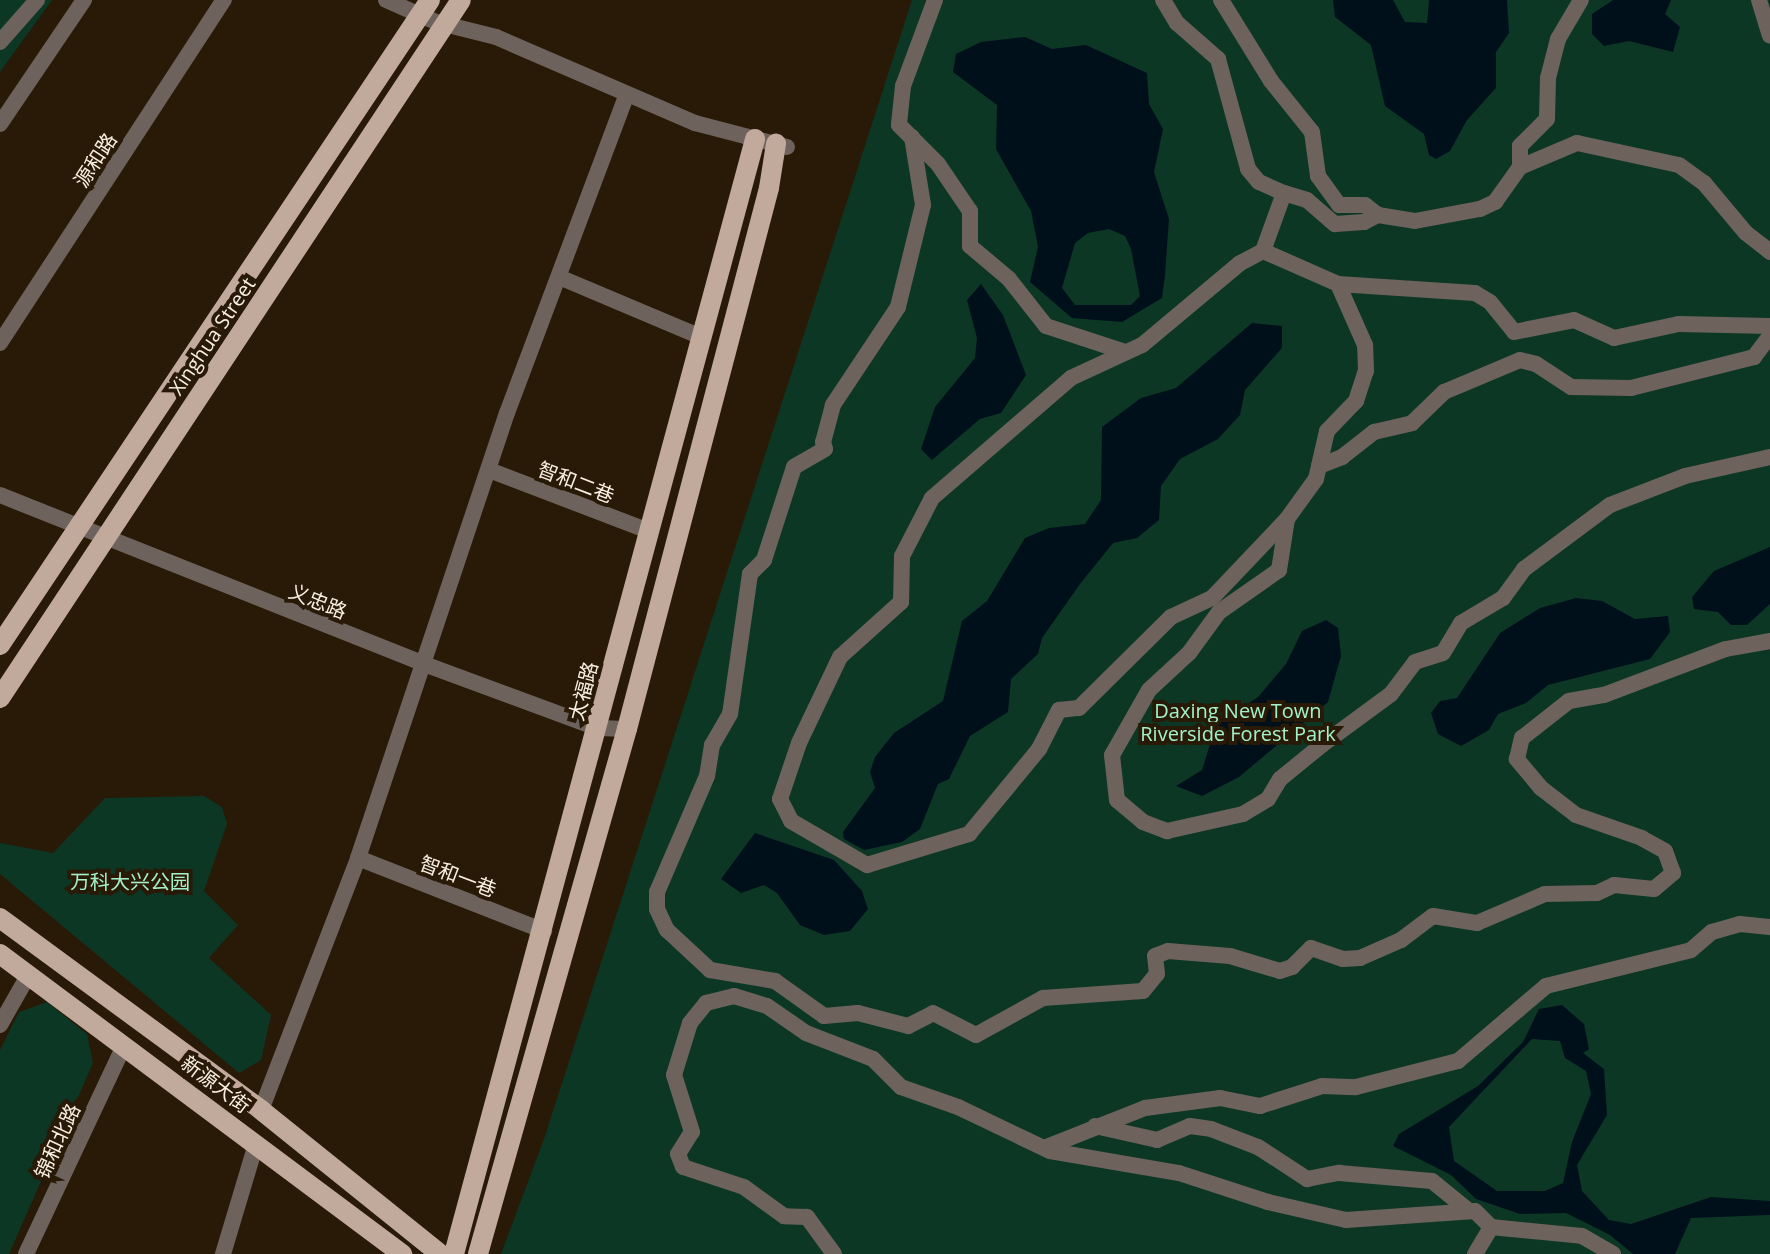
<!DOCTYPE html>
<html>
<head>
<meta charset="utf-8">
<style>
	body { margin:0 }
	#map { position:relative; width:1770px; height:1254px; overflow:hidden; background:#281a06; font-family:"Open Sans","Noto Sans SC",sans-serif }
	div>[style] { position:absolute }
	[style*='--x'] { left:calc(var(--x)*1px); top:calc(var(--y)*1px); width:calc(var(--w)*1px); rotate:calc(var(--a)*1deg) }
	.green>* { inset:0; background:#0c3725 }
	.water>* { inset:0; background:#00101b }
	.minor>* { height:16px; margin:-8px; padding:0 8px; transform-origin:8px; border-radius:8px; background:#6e625c }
	.major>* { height:20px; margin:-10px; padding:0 10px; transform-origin:10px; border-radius:10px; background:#c1a99c }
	span { translate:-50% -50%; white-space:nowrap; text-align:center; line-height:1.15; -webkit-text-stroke:8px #281a06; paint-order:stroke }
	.street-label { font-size:20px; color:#f9efe3 }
	.park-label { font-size:20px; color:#a4f1c9 }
</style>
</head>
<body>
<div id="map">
	<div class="green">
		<i style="clip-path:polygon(0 0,52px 0,0 72px)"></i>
		<i style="clip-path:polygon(912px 0,1770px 0,1770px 1254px,501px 1254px,544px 1139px)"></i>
		<i style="clip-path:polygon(204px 796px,222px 807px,227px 824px,204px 891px,238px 925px,209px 958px,271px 1015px,261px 1060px,239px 1073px,0 874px,0 843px,53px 853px,105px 798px)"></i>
		<i style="clip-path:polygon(47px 1002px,87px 1034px,93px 1063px,9px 1254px,0 1254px,0 1050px,19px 1012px)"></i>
	</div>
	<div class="water">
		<i style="clip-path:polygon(1333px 0,1393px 0,1405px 22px,1427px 23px,1429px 0,1507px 0,1509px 33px,1496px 52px,1496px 88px,1467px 120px,1450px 151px,1436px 159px,1429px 155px,1424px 134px,1385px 106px,1371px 45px,1335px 17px)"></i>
		<i style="clip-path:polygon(1613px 0,1671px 0,1665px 14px,1680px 27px,1673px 52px,1629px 41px,1604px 46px,1592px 34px,1592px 14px)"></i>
		<i style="clip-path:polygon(evenodd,1025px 37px,1052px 49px,1086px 45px,1147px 73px,1149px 104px,1163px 129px,1154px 172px,1169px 219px,1165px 275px,1162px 298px,1122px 322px,1072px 318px,1030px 282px,1038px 247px,1031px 211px,996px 149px,997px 105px,953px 72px,956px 54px,981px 42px,1025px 37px,1109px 229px,1125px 236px,1131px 249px,1140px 296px,1131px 305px,1075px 305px,1062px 288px,1075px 243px,1088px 233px,1109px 229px)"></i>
		<i style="clip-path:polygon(981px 284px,1003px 315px,1026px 375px,1001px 413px,980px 419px,932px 460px,921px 449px,935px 407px,975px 358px,977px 338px,967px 300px)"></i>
		<i style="clip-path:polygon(1252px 323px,1282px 326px,1282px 348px,1245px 390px,1240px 415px,1218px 439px,1180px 459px,1161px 486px,1159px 520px,1137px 538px,1113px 543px,1080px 584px,1042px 638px,1038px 654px,1011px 679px,1008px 712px,970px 736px,949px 779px,938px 784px,920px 829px,902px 842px,864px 850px,844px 839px,843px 832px,875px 788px,870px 772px,875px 757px,894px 733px,943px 701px,962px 621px,987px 601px,1025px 538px,1049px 528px,1085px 524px,1101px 500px,1102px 427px,1141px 398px,1176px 388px)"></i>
		<i style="clip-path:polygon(1770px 547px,1770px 604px,1747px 625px,1731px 625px,1718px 612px,1694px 609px,1692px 597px,1714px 571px)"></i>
		<i style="clip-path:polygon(1576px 598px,1602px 601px,1635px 619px,1668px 616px,1670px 632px,1650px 659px,1548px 685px,1526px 703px,1498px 714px,1489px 730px,1461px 746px,1438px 734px,1431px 713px,1440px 701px,1457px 698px,1500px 633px,1540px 608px)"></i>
		<i style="clip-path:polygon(1326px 620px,1338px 628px,1341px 656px,1328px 702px,1239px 777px,1202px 796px,1176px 786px,1202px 770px,1216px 725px,1258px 697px,1286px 664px,1302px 631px)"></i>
		<i style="clip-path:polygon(755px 833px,834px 860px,862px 891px,868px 909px,850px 931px,824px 935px,800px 925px,777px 893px,764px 885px,741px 893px,721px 879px)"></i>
		<i style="clip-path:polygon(evenodd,1562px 1005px,1584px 1024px,1589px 1049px,1583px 1053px,1604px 1069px,1607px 1115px,1577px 1165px,1582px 1191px,1609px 1220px,1631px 1224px,1711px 1197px,1770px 1201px,1770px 1215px,1691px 1218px,1675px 1254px,1633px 1254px,1610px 1235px,1566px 1213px,1520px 1214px,1476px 1199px,1451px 1175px,1393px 1146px,1399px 1134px,1478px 1086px,1523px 1042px,1539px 1009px,1562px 1005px,1532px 1039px,1560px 1041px,1565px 1058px,1586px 1071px,1591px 1094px,1572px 1142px,1563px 1183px,1545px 1191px,1497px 1191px,1454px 1161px,1449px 1127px,1532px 1039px)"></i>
	</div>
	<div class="minor">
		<i style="--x:386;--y:0;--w:55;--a:23.7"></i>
		<i style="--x:436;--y:22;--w:62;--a:14"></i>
		<i style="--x:496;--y:37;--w:217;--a:23.4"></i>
		<i style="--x:695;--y:123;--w:95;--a:14.6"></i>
		<i style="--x:935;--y:0;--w:92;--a:110.4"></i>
		<i style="--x:903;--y:86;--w:39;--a:96"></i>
		<i style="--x:899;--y:125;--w:55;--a:45"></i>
		<i style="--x:938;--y:164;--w:57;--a:55.8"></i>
		<i style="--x:970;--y:211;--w:35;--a:90"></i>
		<i style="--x:970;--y:246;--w:51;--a:40.2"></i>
		<i style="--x:1009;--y:279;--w:60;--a:51.8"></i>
		<i style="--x:1046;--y:326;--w:83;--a:18.2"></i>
		<i style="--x:1163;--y:0;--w:27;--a:59"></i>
		<i style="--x:1177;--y:23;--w:55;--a:41.3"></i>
		<i style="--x:1218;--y:59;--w:114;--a:74.7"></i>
		<i style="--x:1248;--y:169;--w:17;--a:50"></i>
		<i style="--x:1259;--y:182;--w:27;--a:24"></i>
		<i style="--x:1284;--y:193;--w:62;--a:109.9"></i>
		<i style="--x:1263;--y:251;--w:27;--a:152"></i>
		<i style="--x:1239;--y:264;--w:126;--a:140.1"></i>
		<i style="--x:1142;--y:345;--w:78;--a:155.1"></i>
		<i style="--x:1071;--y:378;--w:184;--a:139.2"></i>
		<i style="--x:932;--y:498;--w:65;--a:117.3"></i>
		<i style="--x:902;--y:556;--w:46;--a:91.2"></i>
		<i style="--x:901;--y:602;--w:82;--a:138"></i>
		<i style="--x:840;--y:657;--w:95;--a:115.5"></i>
		<i style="--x:799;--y:743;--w:59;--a:108.7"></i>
		<i style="--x:780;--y:799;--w:25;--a:63"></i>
		<i style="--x:791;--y:821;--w:88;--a:30.1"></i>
		<i style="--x:867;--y:865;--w:107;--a:-16.9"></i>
		<i style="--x:969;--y:834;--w:110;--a:-50.5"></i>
		<i style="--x:1039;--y:749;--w:44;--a:-62.9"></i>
		<i style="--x:1059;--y:710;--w:20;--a:-6"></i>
		<i style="--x:1079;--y:708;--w:129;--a:-44.7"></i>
		<i style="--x:1171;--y:617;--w:45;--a:-24.9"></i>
		<i style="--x:1212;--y:598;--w:109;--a:-46.5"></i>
		<i style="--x:1287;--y:519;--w:49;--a:-54.1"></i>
		<i style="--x:1316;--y:479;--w:49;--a:-77.1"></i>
		<i style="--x:1327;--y:431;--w:42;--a:-46"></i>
		<i style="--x:1356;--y:401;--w:32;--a:-72"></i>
		<i style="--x:1366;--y:371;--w:26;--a:-92"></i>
		<i style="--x:1365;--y:345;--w:67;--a:-113.9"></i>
		<i style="--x:1221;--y:0;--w:95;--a:58.3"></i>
		<i style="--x:1271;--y:81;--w:65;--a:51.2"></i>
		<i style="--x:1312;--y:132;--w:44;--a:82.2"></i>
		<i style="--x:1318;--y:176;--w:36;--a:54"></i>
		<i style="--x:1339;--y:205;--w:26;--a:0"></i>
		<i style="--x:1365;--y:205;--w:16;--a:38"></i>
		<i style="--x:1378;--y:215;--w:37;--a:9"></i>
		<i style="--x:1415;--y:221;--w:66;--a:-10.5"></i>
		<i style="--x:1480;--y:209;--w:17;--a:-25"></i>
		<i style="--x:1495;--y:202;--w:43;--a:-54.5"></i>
		<i style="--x:1520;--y:167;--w:62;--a:-22.8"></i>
		<i style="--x:1577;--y:143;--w:104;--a:12.2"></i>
		<i style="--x:1679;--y:165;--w:31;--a:36"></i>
		<i style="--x:1704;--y:183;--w:65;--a:50"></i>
		<i style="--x:1746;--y:233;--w:31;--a:38"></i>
		<i style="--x:1759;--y:0;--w:37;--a:73"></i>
		<i style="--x:0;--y:42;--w:56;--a:-48.6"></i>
		<i style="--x:0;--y:124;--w:150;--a:-55.9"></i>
		<i style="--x:912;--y:137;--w:69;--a:80.8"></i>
		<i style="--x:923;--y:205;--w:105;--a:103.8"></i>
		<i style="--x:898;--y:307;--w:118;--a:123.6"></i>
		<i style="--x:833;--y:405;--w:38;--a:105"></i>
		<i style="--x:823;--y:442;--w:7;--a:74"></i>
		<i style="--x:825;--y:449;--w:36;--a:150"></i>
		<i style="--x:794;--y:467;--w:98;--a:107.9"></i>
		<i style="--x:764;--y:560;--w:20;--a:135"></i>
		<i style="--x:750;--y:574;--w:141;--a:98.1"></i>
		<i style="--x:730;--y:714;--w:36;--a:120"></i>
		<i style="--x:712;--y:745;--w:31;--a:99"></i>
		<i style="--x:707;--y:776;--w:126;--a:113.3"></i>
		<i style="--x:657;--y:892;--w:17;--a:90"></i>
		<i style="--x:657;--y:909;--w:23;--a:65"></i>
		<i style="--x:667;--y:930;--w:59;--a:42.9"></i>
		<i style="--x:710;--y:970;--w:66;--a:9.6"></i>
		<i style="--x:775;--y:981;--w:60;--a:35.5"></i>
		<i style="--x:824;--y:1016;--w:34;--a:-5"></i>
		<i style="--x:858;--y:1013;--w:52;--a:14.6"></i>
		<i style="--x:908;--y:1026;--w:28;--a:-27"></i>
		<i style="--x:933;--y:1013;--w:48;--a:27.1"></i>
		<i style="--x:976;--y:1035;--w:77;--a:-28.9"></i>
		<i style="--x:1043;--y:998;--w:100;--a:-4"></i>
		<i style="--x:1143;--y:991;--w:22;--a:-51"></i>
		<i style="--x:1157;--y:974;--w:18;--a:-96"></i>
		<i style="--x:1155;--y:956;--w:14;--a:-21"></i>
		<i style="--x:1168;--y:951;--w:62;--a:4.6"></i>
		<i style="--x:1230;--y:956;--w:52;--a:16.7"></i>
		<i style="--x:1280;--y:971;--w:13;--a:-18"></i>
		<i style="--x:1292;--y:967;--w:27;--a:-45"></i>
		<i style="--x:1311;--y:948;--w:34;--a:19"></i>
		<i style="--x:1343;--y:959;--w:17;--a:-3"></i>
		<i style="--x:1360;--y:958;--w:45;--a:-23.7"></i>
		<i style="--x:1401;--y:940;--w:40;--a:-37"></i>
		<i style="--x:1433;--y:916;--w:45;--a:9"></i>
		<i style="--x:1477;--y:923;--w:74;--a:-23.1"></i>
		<i style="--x:1545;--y:894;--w:52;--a:-1.1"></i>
		<i style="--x:1597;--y:893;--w:19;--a:-25"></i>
		<i style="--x:1614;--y:885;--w:40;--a:5.7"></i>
		<i style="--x:1654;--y:889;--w:25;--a:-40"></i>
		<i style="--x:1673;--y:873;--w:23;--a:-110"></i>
		<i style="--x:1665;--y:851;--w:26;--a:-151"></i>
		<i style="--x:1642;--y:838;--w:70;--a:-160.8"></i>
		<i style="--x:1576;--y:815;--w:44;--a:-142.4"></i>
		<i style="--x:1541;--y:788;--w:38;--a:-130"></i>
		<i style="--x:1517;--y:759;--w:22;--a:-77"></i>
		<i style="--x:1522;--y:738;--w:60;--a:-38.2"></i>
		<i style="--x:1569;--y:701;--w:36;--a:-10"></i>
		<i style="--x:1604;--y:695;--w:130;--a:-20.7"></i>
		<i style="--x:1726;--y:649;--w:45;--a:-10.3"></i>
		<i style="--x:1520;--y:167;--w:21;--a:-90"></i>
		<i style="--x:1520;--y:146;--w:38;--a:-45"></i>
		<i style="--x:1547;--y:119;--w:41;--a:-88.6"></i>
		<i style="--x:1548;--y:78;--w:40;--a:-75.6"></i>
		<i style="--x:1558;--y:39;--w:45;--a:-59.5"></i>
		<i style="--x:1284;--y:193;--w:24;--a:17"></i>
		<i style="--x:1307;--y:200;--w:37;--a:41"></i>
		<i style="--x:1335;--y:224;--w:29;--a:-4"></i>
		<i style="--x:1364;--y:222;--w:16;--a:-27"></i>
		<i style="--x:1263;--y:251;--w:82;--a:23.7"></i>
		<i style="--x:1338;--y:284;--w:137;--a:3.8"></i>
		<i style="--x:1475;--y:293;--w:17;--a:31"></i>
		<i style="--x:1490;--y:302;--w:38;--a:51"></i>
		<i style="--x:1514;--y:332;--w:61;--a:-11.3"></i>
		<i style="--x:1574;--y:320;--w:44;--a:24.2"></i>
		<i style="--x:1614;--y:338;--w:66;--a:-12.2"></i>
		<i style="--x:1679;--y:324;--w:91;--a:1.3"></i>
		<i style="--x:559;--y:277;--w:154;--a:22.9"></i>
		<i style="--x:0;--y:343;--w:410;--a:-56.9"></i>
		<i style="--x:1319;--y:466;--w:25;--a:-21"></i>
		<i style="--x:1342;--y:457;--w:41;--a:-38"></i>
		<i style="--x:1374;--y:432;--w:39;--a:-13"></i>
		<i style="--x:1412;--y:423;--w:45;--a:-44.1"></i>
		<i style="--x:1444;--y:392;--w:82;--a:-22.8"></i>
		<i style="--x:1520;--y:360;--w:16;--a:14"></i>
		<i style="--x:1536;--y:364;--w:42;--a:33.3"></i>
		<i style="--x:1571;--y:387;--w:60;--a:1"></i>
		<i style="--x:1631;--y:388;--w:127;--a:-14.1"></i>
		<i style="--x:1754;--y:357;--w:26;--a:-53"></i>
		<i style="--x:489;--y:470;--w:171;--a:20.9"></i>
		<i style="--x:0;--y:495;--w:456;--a:21.7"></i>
		<i style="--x:424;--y:664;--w:184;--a:20.3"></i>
		<i style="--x:597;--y:728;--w:30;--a:2"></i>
		<i style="--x:1287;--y:519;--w:52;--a:98.9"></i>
		<i style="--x:1279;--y:570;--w:73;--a:145"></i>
		<i style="--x:1219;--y:612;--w:51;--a:126.2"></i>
		<i style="--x:1189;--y:653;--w:54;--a:137.2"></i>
		<i style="--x:1149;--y:690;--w:75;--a:119.6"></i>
		<i style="--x:1112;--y:755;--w:45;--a:83.7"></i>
		<i style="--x:1117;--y:800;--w:34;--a:40"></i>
		<i style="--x:1143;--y:822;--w:26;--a:21"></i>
		<i style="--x:1167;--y:831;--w:78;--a:-12.6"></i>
		<i style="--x:1243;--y:814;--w:29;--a:-31"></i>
		<i style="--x:1268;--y:799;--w:23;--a:-59"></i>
		<i style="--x:1280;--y:779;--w:55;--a:-39.1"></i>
		<i style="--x:1323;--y:744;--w:84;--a:-36.3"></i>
		<i style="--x:1391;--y:694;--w:40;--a:-53"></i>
		<i style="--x:1415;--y:662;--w:29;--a:-18"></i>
		<i style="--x:1443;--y:653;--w:35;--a:-59"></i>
		<i style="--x:1461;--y:623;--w:49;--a:-30.8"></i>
		<i style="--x:1503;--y:598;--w:36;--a:-54"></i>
		<i style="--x:1524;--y:569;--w:107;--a:-36.7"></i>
		<i style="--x:1610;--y:505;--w:80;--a:-21.1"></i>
		<i style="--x:1685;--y:476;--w:87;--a:-12.6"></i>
		<i style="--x:358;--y:858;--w:200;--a:21.4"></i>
		<i style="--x:0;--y:1025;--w:59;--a:-60.4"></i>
		<i style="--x:261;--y:1110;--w:270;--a:-68.9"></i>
		<i style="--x:358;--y:858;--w:469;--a:-71.5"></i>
		<i style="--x:507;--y:413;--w:338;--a:-69.4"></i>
		<i style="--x:1095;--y:1126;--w:64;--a:12.7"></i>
		<i style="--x:1157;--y:1140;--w:36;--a:-23"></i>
		<i style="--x:1190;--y:1126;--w:21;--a:8"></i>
		<i style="--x:1211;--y:1129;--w:50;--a:21"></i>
		<i style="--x:1258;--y:1147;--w:59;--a:33.1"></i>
		<i style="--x:1307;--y:1179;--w:33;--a:-11"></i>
		<i style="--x:1339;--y:1173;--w:93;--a:4.9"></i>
		<i style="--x:1432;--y:1181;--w:48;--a:39"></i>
		<i style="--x:1044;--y:1148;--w:109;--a:-21.6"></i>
		<i style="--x:1145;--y:1108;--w:76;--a:-7.6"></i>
		<i style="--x:1220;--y:1098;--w:41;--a:11.3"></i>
		<i style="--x:1260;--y:1106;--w:65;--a:-17.9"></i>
		<i style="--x:1322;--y:1086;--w:34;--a:2"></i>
		<i style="--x:1356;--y:1087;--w:105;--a:-14.3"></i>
		<i style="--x:1458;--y:1061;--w:116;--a:-40.4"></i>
		<i style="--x:1546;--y:986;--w:149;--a:-13.9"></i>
		<i style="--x:1691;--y:950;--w:28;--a:-41"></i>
		<i style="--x:1712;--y:932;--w:29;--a:-16"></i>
		<i style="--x:1740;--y:924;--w:30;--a:6"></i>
		<i style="--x:26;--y:1254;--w:230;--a:-64.8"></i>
		<i style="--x:223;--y:1254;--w:115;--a:-73.3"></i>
		<i style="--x:834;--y:1254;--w:46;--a:-126.1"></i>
		<i style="--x:807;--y:1217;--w:23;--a:-178"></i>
		<i style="--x:784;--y:1216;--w:49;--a:-144.1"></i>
		<i style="--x:744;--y:1187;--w:64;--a:-161.8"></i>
		<i style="--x:683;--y:1167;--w:14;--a:-111"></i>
		<i style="--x:678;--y:1154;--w:26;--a:-58"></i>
		<i style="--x:692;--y:1132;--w:60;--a:-107.5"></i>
		<i style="--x:674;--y:1075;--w:54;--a:-72.9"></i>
		<i style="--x:690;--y:1023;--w:26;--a:-51"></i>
		<i style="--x:706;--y:1003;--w:29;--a:-14"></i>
		<i style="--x:734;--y:996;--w:34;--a:17"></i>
		<i style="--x:767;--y:1006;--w:47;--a:34.7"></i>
		<i style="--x:806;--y:1033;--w:72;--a:21.2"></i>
		<i style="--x:873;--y:1059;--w:40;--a:45"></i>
		<i style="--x:901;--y:1087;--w:60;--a:19.3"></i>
		<i style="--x:958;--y:1107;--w:102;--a:25.6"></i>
		<i style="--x:1050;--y:1151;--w:131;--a:9.7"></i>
		<i style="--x:1179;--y:1173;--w:94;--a:18"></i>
		<i style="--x:1268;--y:1202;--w:80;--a:13"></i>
		<i style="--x:1346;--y:1220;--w:129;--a:-4"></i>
		<i style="--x:1475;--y:1211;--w:23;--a:45"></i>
		<i style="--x:1491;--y:1227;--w:91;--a:5.6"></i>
		<i style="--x:1582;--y:1236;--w:36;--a:30"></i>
		<i style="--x:1475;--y:1254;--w:31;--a:-59"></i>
	</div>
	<div class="major">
		<i style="--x:0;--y:645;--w:775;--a:-56.31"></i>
		<i style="--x:0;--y:698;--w:836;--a:-56.56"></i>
		<i style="--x:0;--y:918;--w:324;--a:36.3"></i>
		<i style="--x:261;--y:1110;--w:230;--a:38.8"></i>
		<i style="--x:0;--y:954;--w:502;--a:36.73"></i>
		<i style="--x:454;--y:1254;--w:1155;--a:-74.89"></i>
		<i style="--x:478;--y:1254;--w:546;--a:-74.16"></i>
		<i style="--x:627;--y:729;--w:559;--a:-75.29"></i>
		<i style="--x:769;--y:188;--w:45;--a:-81"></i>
	</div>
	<div class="street-label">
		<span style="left:95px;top:160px;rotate:-57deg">源和路</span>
		<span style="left:212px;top:336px;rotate:-56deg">Xinghua Street</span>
		<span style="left:576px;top:482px;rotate:21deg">智和二巷</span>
		<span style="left:318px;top:601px;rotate:22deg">义忠路</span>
		<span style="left:583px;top:691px;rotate:-75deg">太福路</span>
		<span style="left:458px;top:876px;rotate:21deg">智和一巷</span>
		<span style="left:216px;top:1084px;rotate:37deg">新源大街</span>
		<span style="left:57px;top:1141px;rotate:-65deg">锦和北路</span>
	</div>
	<div class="park-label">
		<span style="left:1238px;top:722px">Daxing New Town<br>Riverside Forest Park</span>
		<span style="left:130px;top:881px">万科大兴公园</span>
	</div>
</div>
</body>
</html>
